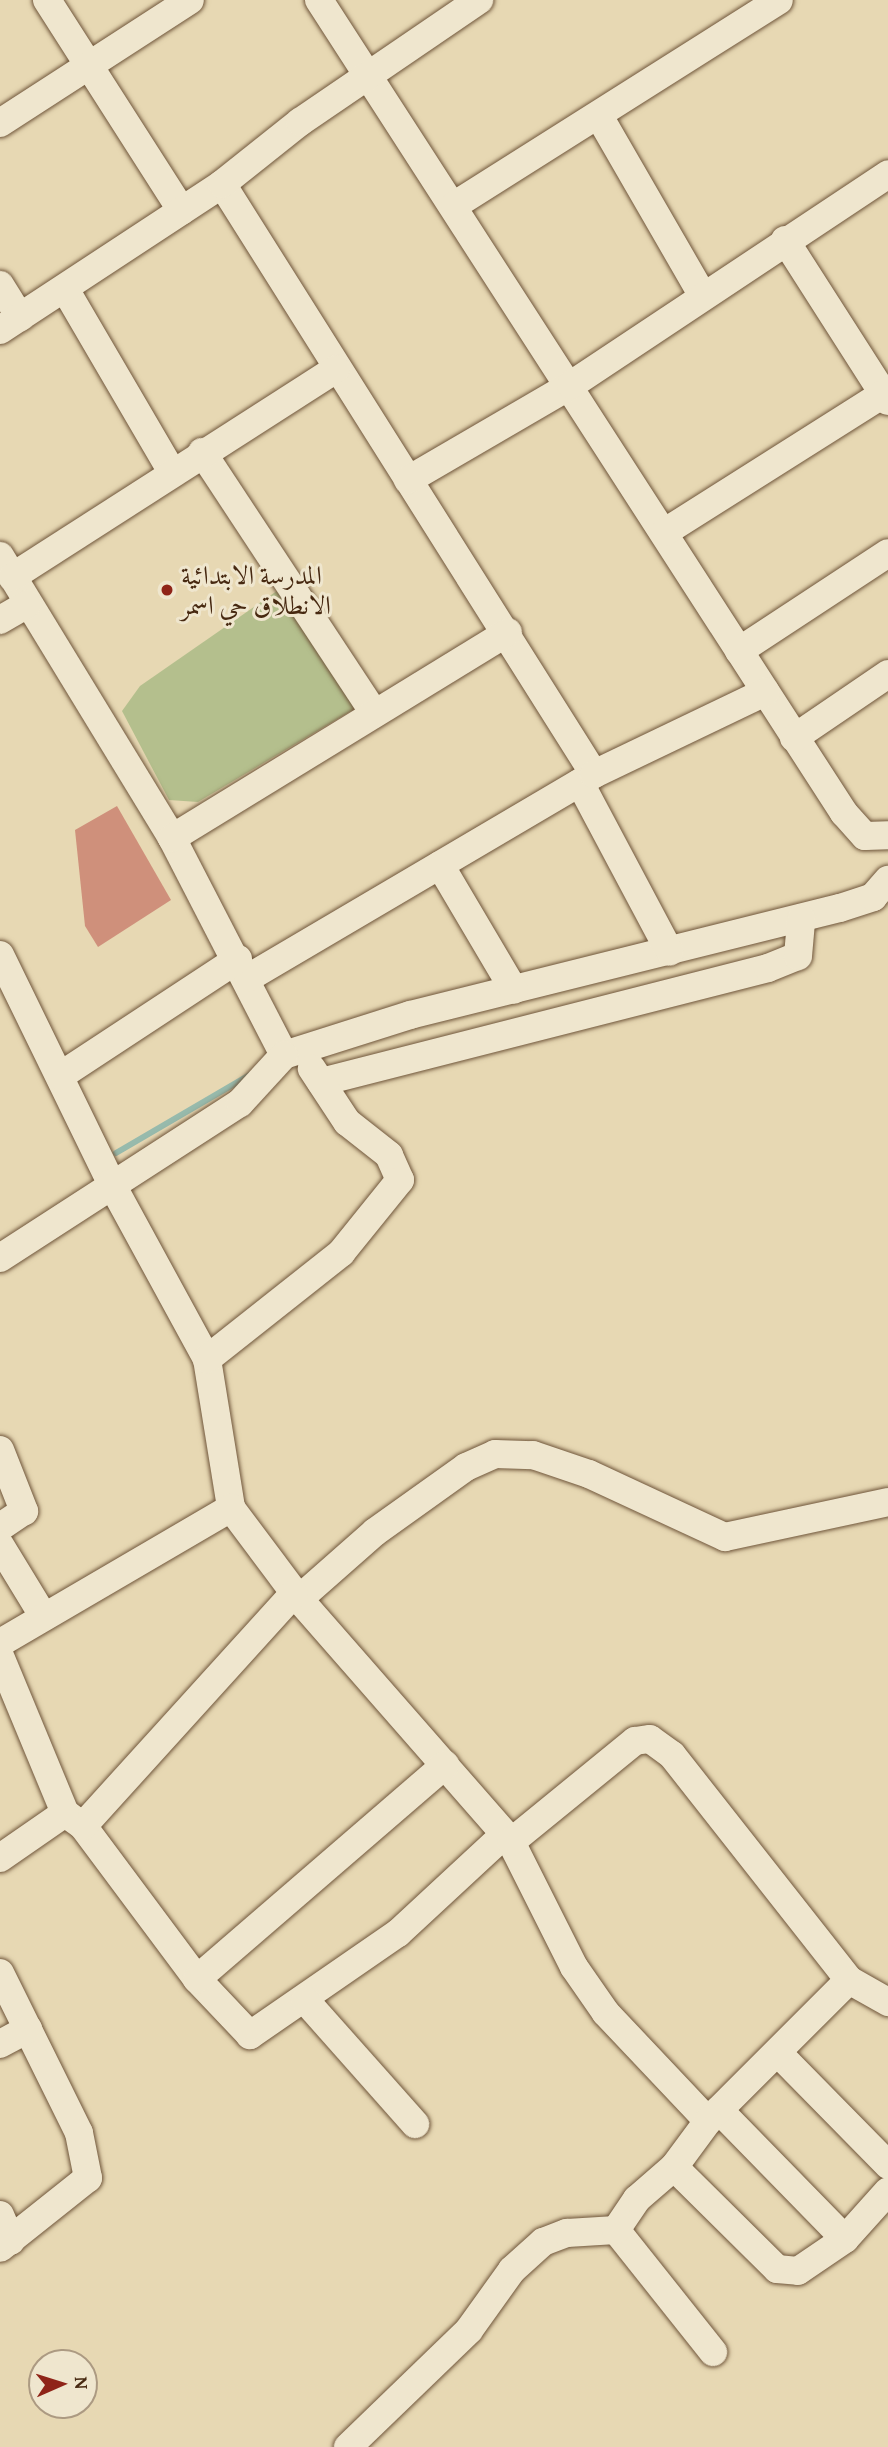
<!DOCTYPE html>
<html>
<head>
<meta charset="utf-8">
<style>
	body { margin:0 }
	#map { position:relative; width:888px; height:2447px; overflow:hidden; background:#e7d8b3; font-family:"Gentium Book Plus",Amiri,serif }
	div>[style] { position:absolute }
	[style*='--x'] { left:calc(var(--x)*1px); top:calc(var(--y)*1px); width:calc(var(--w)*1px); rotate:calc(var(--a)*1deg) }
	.green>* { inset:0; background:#b4bf8d }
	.stream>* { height:6px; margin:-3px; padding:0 3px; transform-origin:3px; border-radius:3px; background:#97baac }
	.building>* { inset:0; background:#cf907b }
	.roads { filter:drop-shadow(0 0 2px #6f553a) drop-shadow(0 0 2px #6f553a) }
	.minor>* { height:28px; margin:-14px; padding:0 14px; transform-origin:14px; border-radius:14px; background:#efe6ce }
	.dots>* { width:19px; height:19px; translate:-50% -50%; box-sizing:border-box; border:4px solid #efe6ce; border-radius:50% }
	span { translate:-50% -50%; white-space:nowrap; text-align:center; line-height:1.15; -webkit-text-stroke:6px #efe6ce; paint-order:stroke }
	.poi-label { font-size:26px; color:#472911 }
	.left { translate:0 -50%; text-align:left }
	.north { position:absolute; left:28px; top:2349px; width:70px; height:70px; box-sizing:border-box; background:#efe6ce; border:2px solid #ac9a82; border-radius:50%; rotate:87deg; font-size:19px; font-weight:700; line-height:28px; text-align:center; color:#472911 }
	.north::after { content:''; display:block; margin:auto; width:24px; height:32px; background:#8f2418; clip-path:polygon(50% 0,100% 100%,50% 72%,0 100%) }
</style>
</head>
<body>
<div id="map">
	<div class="green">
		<i style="clip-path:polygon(284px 586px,361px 705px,198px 802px,169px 800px,122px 711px,140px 686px)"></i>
	</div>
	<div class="stream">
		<i style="--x:116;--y:1153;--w:156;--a:-30.3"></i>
	</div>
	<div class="building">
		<i style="clip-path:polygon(117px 806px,171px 900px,98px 947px,85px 926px,75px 830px)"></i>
	</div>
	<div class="roads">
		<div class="minor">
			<i style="--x:47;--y:0;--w:250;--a:57.4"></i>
			<i style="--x:319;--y:0;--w:968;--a:57.15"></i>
			<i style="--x:844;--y:813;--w:31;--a:48"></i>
			<i style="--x:865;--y:836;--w:23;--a:-2"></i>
			<i style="--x:599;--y:116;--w:204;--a:60"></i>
			<i style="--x:0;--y:123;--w:226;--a:-32.9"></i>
			<i style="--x:222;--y:184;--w:697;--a:57.77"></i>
			<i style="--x:455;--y:205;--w:383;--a:-32.3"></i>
			<i style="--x:785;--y:240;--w:191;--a:57.4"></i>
			<i style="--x:0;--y:285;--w:38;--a:58"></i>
			<i style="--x:65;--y:289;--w:212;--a:59.7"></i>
			<i style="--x:0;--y:330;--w:266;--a:-33.3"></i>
			<i style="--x:222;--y:184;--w:100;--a:-38.5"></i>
			<i style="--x:300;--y:122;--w:217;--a:-34.3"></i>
			<i style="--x:202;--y:452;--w:310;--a:56.6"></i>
			<i style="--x:408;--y:480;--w:189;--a:-30.2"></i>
			<i style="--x:571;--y:385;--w:381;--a:-33.6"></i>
			<i style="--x:665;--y:532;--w:264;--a:-32.3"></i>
			<i style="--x:0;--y:556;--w:330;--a:58.6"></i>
			<i style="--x:172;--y:838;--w:244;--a:62.7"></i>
			<i style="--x:284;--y:1055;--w:132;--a:-17.6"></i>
			<i style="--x:410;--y:1015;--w:443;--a:-14"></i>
			<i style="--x:840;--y:908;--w:35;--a:-18"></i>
			<i style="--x:873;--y:897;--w:23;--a:-49"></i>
			<i style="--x:12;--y:577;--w:385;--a:-32.7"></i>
			<i style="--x:0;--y:620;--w:32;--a:-30"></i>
			<i style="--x:739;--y:651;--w:178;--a:-33.3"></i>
			<i style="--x:794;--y:738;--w:114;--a:-34.2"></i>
			<i style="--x:580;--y:783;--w:191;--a:62"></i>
			<i style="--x:172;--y:838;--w:394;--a:-31.5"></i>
			<i style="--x:440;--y:865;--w:145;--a:59.4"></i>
			<i style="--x:0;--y:955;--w:254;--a:64"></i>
			<i style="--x:111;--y:1183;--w:200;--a:61.4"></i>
			<i style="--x:207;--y:1359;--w:151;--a:80.8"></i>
			<i style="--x:231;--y:1508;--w:114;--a:53.2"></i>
			<i style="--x:299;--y:1599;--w:313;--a:48.8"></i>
			<i style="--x:505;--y:1834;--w:146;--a:137.2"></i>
			<i style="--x:398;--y:1933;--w:180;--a:145.4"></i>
			<i style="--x:250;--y:2035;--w:77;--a:-133.4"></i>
			<i style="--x:197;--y:1979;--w:191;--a:-126.7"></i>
			<i style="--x:83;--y:1826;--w:22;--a:-144"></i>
			<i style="--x:65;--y:1813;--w:170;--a:-112.5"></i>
			<i style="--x:248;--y:978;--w:402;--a:-30.5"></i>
			<i style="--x:594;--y:774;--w:190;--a:-25.6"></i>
			<i style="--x:60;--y:1076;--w:213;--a:-33.3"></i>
			<i style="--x:321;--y:1082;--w:461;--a:-14.3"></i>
			<i style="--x:768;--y:968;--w:32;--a:-22"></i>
			<i style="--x:798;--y:956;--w:37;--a:-85"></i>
			<i style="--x:0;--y:1258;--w:286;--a:-32.9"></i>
			<i style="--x:240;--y:1103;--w:65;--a:-47.5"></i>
			<i style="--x:207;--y:1359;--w:171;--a:-38.3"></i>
			<i style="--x:341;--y:1253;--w:94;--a:-51.1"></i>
			<i style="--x:400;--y:1180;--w:27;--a:-114"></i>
			<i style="--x:389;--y:1155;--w:53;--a:-141.8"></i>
			<i style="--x:347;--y:1122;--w:64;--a:-123.4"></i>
			<i style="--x:0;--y:1450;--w:66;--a:68.5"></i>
			<i style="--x:24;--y:1511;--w:29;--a:146"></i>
			<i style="--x:0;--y:1545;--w:84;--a:58.6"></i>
			<i style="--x:299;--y:1599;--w:101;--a:-41.4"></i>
			<i style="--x:375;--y:1532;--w:112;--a:-35.5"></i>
			<i style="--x:466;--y:1467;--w:32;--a:-24"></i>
			<i style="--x:495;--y:1454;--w:38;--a:2"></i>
			<i style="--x:533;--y:1455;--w:59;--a:18.7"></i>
			<i style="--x:589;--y:1474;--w:150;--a:24.9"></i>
			<i style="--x:725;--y:1537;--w:167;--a:-12.1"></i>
			<i style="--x:0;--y:1643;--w:268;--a:-30.3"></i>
			<i style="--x:83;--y:1826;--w:314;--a:-47.8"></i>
			<i style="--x:0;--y:1858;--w:79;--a:-34.7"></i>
			<i style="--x:0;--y:1973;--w:178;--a:63.7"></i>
			<i style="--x:79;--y:2133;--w:46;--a:78.7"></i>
			<i style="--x:88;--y:2178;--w:112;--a:141.5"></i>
			<i style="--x:197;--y:1979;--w:328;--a:-40.8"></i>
			<i style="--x:849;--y:1980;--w:45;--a:29.4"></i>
			<i style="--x:305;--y:2000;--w:166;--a:48.4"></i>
			<i style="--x:0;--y:2044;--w:32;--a:-28"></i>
			<i style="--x:779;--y:2054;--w:156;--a:45.5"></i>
			<i style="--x:719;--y:2110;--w:180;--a:45.7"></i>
			<i style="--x:845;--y:2239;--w:64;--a:-48.1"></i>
			<i style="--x:708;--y:2121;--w:149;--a:-133.4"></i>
			<i style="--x:606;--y:2013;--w:56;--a:-124.8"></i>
			<i style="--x:574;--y:1967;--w:140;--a:-116.7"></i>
			<i style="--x:511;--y:1842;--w:160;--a:-39.2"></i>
			<i style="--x:635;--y:1741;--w:15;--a:-8"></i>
			<i style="--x:650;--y:1739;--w:27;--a:36"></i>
			<i style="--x:672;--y:1755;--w:286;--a:51.8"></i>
			<i style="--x:849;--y:1980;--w:199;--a:135"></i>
			<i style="--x:708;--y:2121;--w:57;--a:126.5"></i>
			<i style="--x:674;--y:2167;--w:145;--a:44.7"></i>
			<i style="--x:777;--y:2269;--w:21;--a:5"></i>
			<i style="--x:798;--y:2271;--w:57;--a:-34.2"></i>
			<i style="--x:0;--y:2215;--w:28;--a:67"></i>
			<i style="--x:616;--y:2230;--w:156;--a:51.5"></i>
			<i style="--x:348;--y:2447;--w:168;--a:-44"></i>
			<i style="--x:469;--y:2330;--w:74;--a:-54.4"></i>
			<i style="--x:512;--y:2270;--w:42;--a:-42.1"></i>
			<i style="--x:543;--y:2242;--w:26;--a:-21"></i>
			<i style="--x:567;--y:2233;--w:49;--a:-3.5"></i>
			<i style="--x:616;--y:2230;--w:37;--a:-56"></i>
			<i style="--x:637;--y:2199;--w:49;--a:-40.9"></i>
		</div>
	</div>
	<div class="dots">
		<i style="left:167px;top:590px;background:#8f2418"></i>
	</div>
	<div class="poi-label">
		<span class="left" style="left:181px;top:590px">المدرسة الابتدائية<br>الانطلاق حي اسمر</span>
	</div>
	<div class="north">N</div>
</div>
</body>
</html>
